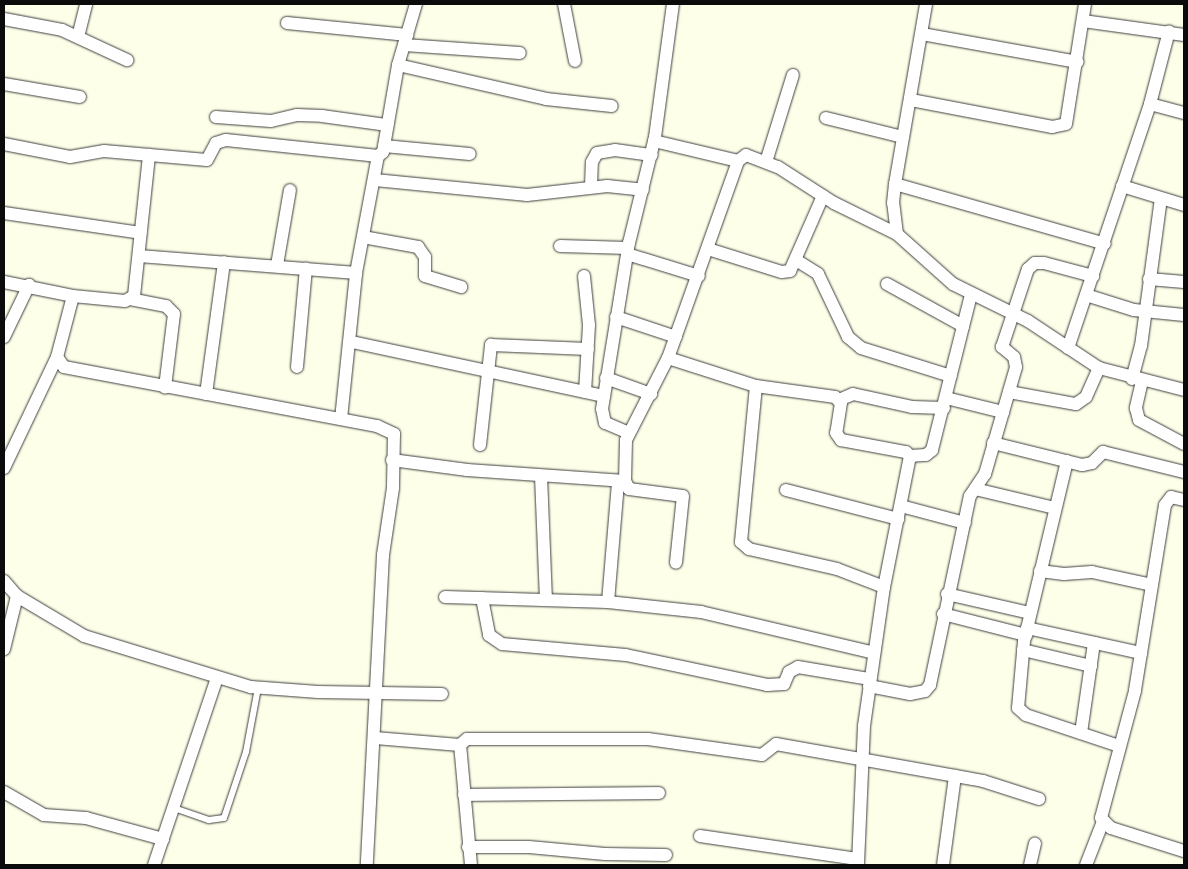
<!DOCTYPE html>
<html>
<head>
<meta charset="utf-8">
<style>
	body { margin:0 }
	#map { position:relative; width:1188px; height:869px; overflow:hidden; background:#feffe9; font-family:Merriweather,serif }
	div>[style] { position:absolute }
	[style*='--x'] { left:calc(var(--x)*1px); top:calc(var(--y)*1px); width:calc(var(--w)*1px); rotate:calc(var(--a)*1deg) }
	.roads { filter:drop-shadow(0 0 1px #3e3e3e) drop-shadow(0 0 1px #3e3e3e) }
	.lane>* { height:6px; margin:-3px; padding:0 3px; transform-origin:3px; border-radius:3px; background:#fff }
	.street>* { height:12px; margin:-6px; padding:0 6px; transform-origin:6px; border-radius:6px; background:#fff }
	span { translate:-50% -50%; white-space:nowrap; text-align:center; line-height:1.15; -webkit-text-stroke:5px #fff; paint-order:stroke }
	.frame { position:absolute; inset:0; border:5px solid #0b0b0b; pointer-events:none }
</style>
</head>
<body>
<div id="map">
	<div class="roads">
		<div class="lane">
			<i style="--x:174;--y:808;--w:37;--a:19"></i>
			<i style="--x:209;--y:820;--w:15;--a:-8"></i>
			<i style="--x:224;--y:818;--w:70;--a:-71.6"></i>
			<i style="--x:246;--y:752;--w:65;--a:-79.4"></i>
		</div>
		<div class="street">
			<i style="--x:564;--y:4;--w:58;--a:79.1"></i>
			<i style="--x:4;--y:19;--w:59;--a:10.7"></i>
			<i style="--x:62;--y:30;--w:72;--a:24.8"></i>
			<i style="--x:1083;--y:21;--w:102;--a:7.9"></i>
			<i style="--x:287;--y:23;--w:121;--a:5.7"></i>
			<i style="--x:922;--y:34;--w:158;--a:10.2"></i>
			<i style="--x:78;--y:37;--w:34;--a:-76"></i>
			<i style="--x:404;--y:45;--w:116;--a:3.9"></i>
			<i style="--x:398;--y:65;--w:152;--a:12.9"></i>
			<i style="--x:546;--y:99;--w:66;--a:6.1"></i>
			<i style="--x:4;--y:84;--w:77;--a:9.7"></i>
			<i style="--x:911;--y:100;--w:144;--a:10.8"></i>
			<i style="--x:1052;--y:127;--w:14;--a:-12"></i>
			<i style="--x:1066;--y:124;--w:121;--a:-81"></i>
			<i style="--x:1150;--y:104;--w:75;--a:-75.4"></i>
			<i style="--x:216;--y:117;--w:55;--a:4.2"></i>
			<i style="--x:271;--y:121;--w:27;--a:-13"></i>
			<i style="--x:297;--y:115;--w:25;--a:2"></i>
			<i style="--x:322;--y:116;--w:66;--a:7.9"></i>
			<i style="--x:826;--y:118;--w:79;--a:13.9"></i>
			<i style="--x:654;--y:141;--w:86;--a:13.4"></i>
			<i style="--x:4;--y:144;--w:67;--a:11.1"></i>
			<i style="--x:70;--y:157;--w:35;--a:-10"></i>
			<i style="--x:104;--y:151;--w:103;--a:5"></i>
			<i style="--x:207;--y:160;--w:19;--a:-62"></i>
			<i style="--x:216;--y:143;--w:10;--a:-17"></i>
			<i style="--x:226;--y:140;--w:153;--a:6"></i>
			<i style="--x:378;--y:156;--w:6;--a:-39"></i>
			<i style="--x:383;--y:152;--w:88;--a:-80.2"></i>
			<i style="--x:398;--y:65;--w:64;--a:-73.6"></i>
			<i style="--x:384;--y:146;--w:86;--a:5.3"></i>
			<i style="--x:766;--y:162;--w:91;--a:-72.8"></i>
			<i style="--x:375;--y:180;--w:153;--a:5.6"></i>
			<i style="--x:527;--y:195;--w:81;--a:-6.4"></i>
			<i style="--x:607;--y:186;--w:36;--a:6"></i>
			<i style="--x:895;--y:184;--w:218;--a:15.9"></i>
			<i style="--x:1122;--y:186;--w:65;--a:17"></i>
			<i style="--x:591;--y:187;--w:25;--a:-88"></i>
			<i style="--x:592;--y:162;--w:10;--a:-61"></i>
			<i style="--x:597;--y:153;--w:18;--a:-9"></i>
			<i style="--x:615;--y:150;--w:37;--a:8"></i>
			<i style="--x:4;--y:213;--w:138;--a:8.3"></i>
			<i style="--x:897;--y:234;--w:31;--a:-97"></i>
			<i style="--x:893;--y:203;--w:19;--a:-84"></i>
			<i style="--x:895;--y:184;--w:183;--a:-80.2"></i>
			<i style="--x:363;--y:237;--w:56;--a:10.3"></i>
			<i style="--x:418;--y:247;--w:12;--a:55"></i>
			<i style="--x:425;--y:257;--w:19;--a:90"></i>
			<i style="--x:425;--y:276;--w:38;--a:17"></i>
			<i style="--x:560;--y:246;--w:68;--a:1.7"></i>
			<i style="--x:708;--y:249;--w:77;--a:17.3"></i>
			<i style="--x:782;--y:272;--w:8;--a:-7"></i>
			<i style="--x:790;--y:271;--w:82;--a:-66.3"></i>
			<i style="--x:627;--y:254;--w:75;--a:17"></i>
			<i style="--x:139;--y:256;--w:218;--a:4.5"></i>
			<i style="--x:796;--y:260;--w:26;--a:32"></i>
			<i style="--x:818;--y:274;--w:70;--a:64.5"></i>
			<i style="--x:848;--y:337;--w:17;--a:40"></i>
			<i style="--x:861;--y:348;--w:94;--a:17.3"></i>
			<i style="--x:277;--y:265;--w:76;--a:-80.2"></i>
			<i style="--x:584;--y:276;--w:49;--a:84.2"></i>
			<i style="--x:589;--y:325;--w:67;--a:93.4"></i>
			<i style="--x:1149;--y:279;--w:35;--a:5"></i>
			<i style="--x:4;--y:282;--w:70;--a:11.5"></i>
			<i style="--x:73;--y:296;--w:63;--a:104.7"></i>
			<i style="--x:57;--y:357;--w:12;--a:55"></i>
			<i style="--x:64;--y:367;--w:319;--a:10.7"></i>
			<i style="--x:377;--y:426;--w:19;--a:25"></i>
			<i style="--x:394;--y:434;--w:54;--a:91.1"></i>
			<i style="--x:393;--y:488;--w:68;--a:98.5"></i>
			<i style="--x:383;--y:555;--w:310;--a:93"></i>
			<i style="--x:887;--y:284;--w:87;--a:28.9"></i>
			<i style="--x:1086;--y:295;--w:50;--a:17.4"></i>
			<i style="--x:1134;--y:310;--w:50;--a:5.7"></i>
			<i style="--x:73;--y:296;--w:52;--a:5.5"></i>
			<i style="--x:125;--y:301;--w:10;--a:-29"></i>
			<i style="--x:134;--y:296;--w:142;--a:-83.9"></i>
			<i style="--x:130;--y:299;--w:37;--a:11"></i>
			<i style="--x:166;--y:306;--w:11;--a:45"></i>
			<i style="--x:174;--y:314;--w:74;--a:97"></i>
			<i style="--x:616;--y:317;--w:63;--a:18.4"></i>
			<i style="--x:4;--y:337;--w:58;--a:-64.3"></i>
			<i style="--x:352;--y:342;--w:258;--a:12.1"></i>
			<i style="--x:1068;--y:348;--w:257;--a:-71.4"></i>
			<i style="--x:1150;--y:104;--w:35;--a:15"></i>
			<i style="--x:668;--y:358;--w:92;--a:17.7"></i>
			<i style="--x:756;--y:386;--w:80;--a:7.9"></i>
			<i style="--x:835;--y:397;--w:8;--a:45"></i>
			<i style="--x:841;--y:403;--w:30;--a:99"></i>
			<i style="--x:836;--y:433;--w:9;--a:54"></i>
			<i style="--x:841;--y:440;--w:66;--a:10.5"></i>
			<i style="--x:906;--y:452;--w:6;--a:45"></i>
			<i style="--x:910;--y:456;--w:134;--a:101.2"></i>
			<i style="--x:884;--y:587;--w:140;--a:98.2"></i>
			<i style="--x:864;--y:726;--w:139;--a:92.5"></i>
			<i style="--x:297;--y:367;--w:99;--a:-84.8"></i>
			<i style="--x:606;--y:378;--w:48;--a:19.6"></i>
			<i style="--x:1132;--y:379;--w:34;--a:-75"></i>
			<i style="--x:1141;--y:346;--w:148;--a:-82.3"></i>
			<i style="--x:1142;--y:381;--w:28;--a:103"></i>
			<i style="--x:1136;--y:408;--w:12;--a:76"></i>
			<i style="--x:1139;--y:420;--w:51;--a:28.1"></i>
			<i style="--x:756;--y:386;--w:157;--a:95.5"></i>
			<i style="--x:741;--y:542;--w:11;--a:41"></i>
			<i style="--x:749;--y:549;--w:90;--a:12.8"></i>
			<i style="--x:837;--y:569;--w:50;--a:21"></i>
			<i style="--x:1009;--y:392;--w:68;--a:10.2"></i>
			<i style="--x:1076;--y:404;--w:12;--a:-35"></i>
			<i style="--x:1086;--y:397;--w:32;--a:-66"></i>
			<i style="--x:206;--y:394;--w:133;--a:-82.2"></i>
			<i style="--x:946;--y:398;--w:59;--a:13.8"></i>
			<i style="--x:839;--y:400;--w:15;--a:-23"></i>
			<i style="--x:853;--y:394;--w:60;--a:12.4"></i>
			<i style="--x:912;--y:407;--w:32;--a:2"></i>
			<i style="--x:341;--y:419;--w:147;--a:-84.1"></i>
			<i style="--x:356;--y:273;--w:119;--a:-79.4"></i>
			<i style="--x:629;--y:433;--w:26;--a:-157"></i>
			<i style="--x:605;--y:423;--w:14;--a:-102"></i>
			<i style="--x:602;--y:409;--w:168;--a:-80.8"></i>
			<i style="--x:629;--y:243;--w:109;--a:-76.2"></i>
			<i style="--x:655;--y:137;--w:134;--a:-82.3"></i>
			<i style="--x:993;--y:443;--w:92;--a:13.9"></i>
			<i style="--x:1082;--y:465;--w:10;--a:-11"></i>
			<i style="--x:1092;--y:463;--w:16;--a:-45"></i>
			<i style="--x:1103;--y:452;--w:83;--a:13.9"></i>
			<i style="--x:480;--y:445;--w:101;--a:-83.7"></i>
			<i style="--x:491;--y:345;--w:97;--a:2.4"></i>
			<i style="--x:910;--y:456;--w:16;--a:-4"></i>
			<i style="--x:926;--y:455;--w:8;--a:-40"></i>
			<i style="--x:932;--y:450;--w:160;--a:-75.9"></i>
			<i style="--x:392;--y:460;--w:76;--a:7.6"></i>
			<i style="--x:467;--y:470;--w:158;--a:4"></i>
			<i style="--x:625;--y:481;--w:41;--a:-88.6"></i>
			<i style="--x:626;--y:440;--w:92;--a:-62.9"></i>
			<i style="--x:668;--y:358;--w:209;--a:-70.4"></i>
			<i style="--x:738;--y:161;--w:10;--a:-37"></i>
			<i style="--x:746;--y:155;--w:34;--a:21"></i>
			<i style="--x:778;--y:167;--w:67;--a:32.7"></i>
			<i style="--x:834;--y:203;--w:70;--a:26.2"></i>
			<i style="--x:897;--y:234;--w:75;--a:41.8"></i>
			<i style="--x:953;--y:284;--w:84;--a:26.3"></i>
			<i style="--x:1028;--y:321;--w:85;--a:33.5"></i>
			<i style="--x:1099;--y:368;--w:88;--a:14.5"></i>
			<i style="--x:1067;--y:461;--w:185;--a:103.4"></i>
			<i style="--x:1024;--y:641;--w:67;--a:95.1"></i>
			<i style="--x:1018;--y:708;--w:11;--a:41"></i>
			<i style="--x:1026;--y:715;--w:98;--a:18.4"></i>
			<i style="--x:4;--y:468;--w:123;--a:-64.5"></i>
			<i style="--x:541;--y:476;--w:124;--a:87.7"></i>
			<i style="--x:625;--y:481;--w:9;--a:63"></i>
			<i style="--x:629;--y:489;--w:54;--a:7.4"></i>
			<i style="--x:683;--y:496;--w:67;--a:96"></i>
			<i style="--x:975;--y:489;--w:82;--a:13.4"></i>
			<i style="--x:786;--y:490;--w:116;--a:14.5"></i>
			<i style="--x:1184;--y:500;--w:13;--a:-167"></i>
			<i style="--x:1171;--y:497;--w:10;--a:127"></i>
			<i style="--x:1165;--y:505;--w:188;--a:99.2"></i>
			<i style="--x:1135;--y:691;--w:131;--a:105"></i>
			<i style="--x:1101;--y:818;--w:14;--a:45"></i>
			<i style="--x:1111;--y:828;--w:77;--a:17.5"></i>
			<i style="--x:901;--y:506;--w:66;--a:14.9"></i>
			<i style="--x:1040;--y:571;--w:24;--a:7"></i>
			<i style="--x:1064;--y:574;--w:28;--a:-4"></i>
			<i style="--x:1092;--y:572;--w:61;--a:12.2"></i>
			<i style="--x:4;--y:581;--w:20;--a:49"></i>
			<i style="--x:17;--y:596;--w:78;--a:30.8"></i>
			<i style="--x:84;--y:636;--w:175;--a:17"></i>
			<i style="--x:251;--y:687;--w:67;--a:4.3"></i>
			<i style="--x:318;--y:692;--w:124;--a:0.9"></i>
			<i style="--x:947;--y:594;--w:85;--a:12.9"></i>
			<i style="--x:445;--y:597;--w:163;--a:1.8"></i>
			<i style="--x:608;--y:602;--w:94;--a:6.1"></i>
			<i style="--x:701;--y:612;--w:178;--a:13.3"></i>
			<i style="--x:482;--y:598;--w:38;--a:79"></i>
			<i style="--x:489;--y:635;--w:16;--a:35"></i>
			<i style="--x:502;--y:644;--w:124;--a:5.1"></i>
			<i style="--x:626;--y:655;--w:144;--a:12"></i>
			<i style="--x:767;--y:685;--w:17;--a:-3"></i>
			<i style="--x:784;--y:684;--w:13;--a:-67"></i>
			<i style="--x:789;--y:672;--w:10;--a:-29"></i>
			<i style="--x:798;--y:667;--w:73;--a:9.5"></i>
			<i style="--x:608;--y:602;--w:119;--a:-85.2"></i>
			<i style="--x:943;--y:614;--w:86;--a:14.2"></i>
			<i style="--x:1027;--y:628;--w:117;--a:12.4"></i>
			<i style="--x:4;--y:649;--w:55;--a:-76.2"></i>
			<i style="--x:1023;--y:650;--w:70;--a:13.2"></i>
			<i style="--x:869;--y:686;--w:42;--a:11"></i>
			<i style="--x:910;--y:694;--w:15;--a:-11"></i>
			<i style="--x:925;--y:691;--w:8;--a:-50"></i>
			<i style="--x:930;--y:685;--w:193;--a:-78.1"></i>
			<i style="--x:970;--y:496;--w:27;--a:-56"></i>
			<i style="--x:985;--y:474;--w:111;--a:-73.8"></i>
			<i style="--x:1016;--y:367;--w:10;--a:-101"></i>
			<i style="--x:1014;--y:357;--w:16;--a:-140"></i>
			<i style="--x:1002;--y:347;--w:82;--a:-71.6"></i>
			<i style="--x:1028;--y:269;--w:9;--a:-41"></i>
			<i style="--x:1035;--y:263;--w:9;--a:0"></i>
			<i style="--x:1044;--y:263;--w:51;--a:14.9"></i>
			<i style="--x:1081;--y:733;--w:91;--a:-81.8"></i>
			<i style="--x:375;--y:738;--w:85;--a:4.7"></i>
			<i style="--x:4;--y:792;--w:46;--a:29.9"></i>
			<i style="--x:44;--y:815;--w:42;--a:4.1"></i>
			<i style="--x:86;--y:818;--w:80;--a:15.3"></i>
			<i style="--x:464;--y:795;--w:195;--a:-0.6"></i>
			<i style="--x:700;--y:836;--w:159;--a:8.3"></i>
			<i style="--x:468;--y:847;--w:61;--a:0"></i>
			<i style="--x:529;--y:847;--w:76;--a:5.3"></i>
			<i style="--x:605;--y:854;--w:61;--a:0.9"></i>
			<i style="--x:154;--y:865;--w:197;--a:-71.4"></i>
			<i style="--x:471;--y:865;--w:121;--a:-95.2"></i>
			<i style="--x:460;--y:745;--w:9;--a:-41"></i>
			<i style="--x:467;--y:739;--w:181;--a:0"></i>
			<i style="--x:648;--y:739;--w:115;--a:8"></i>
			<i style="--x:762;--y:755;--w:18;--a:-38"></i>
			<i style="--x:776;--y:744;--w:210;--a:10.1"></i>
			<i style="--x:983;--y:781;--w:59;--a:17.8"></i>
			<i style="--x:943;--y:865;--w:90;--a:-82.3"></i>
			<i style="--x:1030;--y:865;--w:22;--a:-77"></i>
			<i style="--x:1086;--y:865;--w:44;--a:-68.7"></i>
		</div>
	</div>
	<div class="frame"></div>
</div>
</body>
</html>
